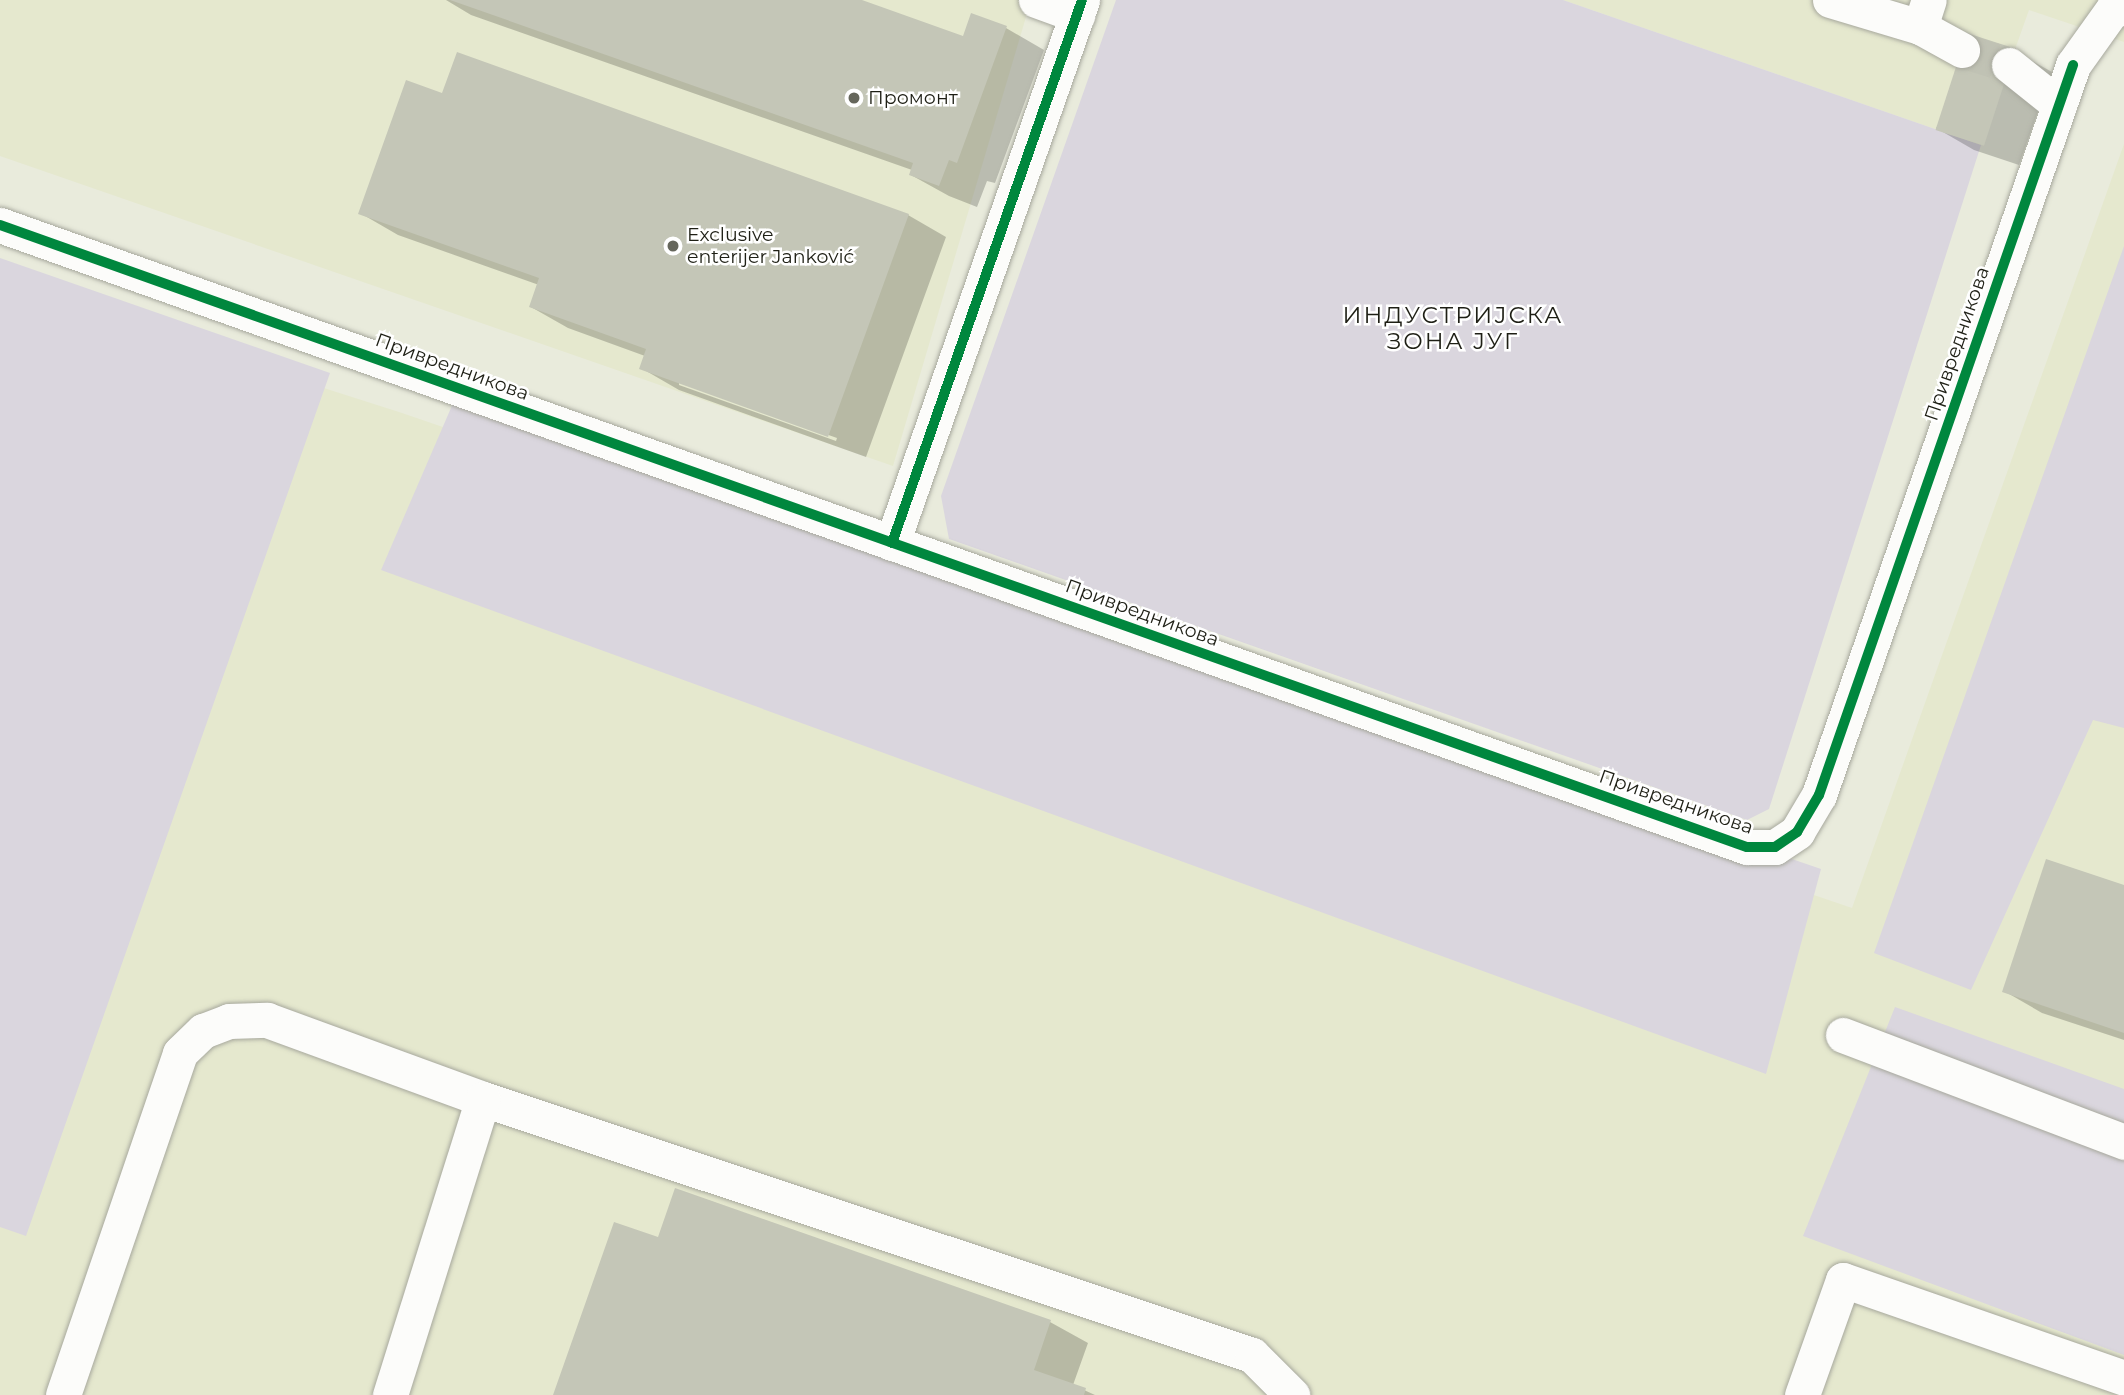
<!DOCTYPE html>
<html>
<head>
<meta charset="utf-8">
<style>
	body { margin:0 }
	#map { position:relative; width:2124px; height:1395px; overflow:hidden; background:#e9ebdc; font-family:Montserrat,sans-serif }
	div>[style] { position:absolute }
	[style*='--x'] { left:calc(var(--x)*1px); top:calc(var(--y)*1px); width:calc(var(--w)*1px); rotate:calc(var(--a)*1deg) }
	.built>* { inset:0; background:#e5e8ce }
	.green>* { inset:0; background:#dad6de }
	.shadow>* { inset:0; background:#0003 }
	.building>* { inset:0; background:#c4c6b7; transform-origin:0 0 }
	.minor-tunnel>* { height:35px; margin-top:-17.5px; transform-origin:0; background:repeating-linear-gradient(90deg,#c0c2b4 0 35px,transparent 0 53px) }
	.roads { filter:drop-shadow(0 0 2px #a7a89d) drop-shadow(0 0 2px #a7a89d) }
	.minor>* { height:35px; margin:-17.5px; padding:0 17.5px; transform-origin:17.5px; border-radius:17.5px; background:#fcfcfa }
	.cycleway>* { height:10px; margin:-5px; padding:0 5px; transform-origin:5px; border-radius:5px; background:#00873e }
	.dots>* { width:19px; height:19px; translate:-50% -50%; box-sizing:border-box; border:4px solid #fff; border-radius:50% }
	span { translate:-50% -50%; white-space:nowrap; text-align:center; line-height:1.15; -webkit-text-stroke:5px #fff; paint-order:stroke }
	.poi-label { font-size:19px; color:#1e1f15 }
	.left { translate:0 -50%; text-align:left }
	.street-label { font-size:19px; color:#1e1f15 }
	.quarter-label { font-size:23px; color:#1e1f15; letter-spacing:2px }
</style>
</head>
<body>
<div id="map">
	<div class="built">
		<i style="clip-path:polygon(0 0,1031px 0,893px 466px,0 156px)"></i>
		<i style="clip-path:polygon(1563px 0,2124px 0,2124px 42px,2029px 10px,1981px 145px)"></i>
		<i style="clip-path:polygon(2124px 144px,2124px 1395px,0 1395px,0 285px,399px 412px,1852px 908px)"></i>
	</div>
	<div class="green">
		<i style="clip-path:polygon(1116px 0,1563px 0,1981px 145px,1769px 809px,1747px 820px,949px 539px,941px 496px)"></i>
		<i style="clip-path:polygon(2124px 246px,2124px 728px,2093px 720px,1971px 990px,1874px 953px)"></i>
		<i style="clip-path:polygon(0 258px,330px 373px,26px 1236px,0 1227px)"></i>
		<i style="clip-path:polygon(454px 401px,1821px 869px,1766px 1074px,381px 570px)"></i>
		<i style="clip-path:polygon(1895px 1007px,2124px 1089px,2124px 1355px,1803px 1236px)"></i>
	</div>
	<div class="shadow">
		<i style="clip-path:polygon(446px 0,856px 0,965px 38px,1006px 28px,1044px 50px,995px 183px,987px 181px,977px 207px,949px 196px,911px 175px,912px 170px,471px 15px)"></i>
		<i style="clip-path:polygon(2014px 51px,2052px 72px,2019px 165px,1974px 150px,1936px 128px)"></i>
		<i style="clip-path:polygon(evenodd,443px 95px,908px 215px,946px 237px,866px 457px,679px 390px,641px 368px,645px 356px,568px 328px,531px 307px,539px 285px,398px 235px,360px 213px,443px 95px,679px 382px,837px 438px,836px 441px,679px 385px,679px 382px)"></i>
		<i style="clip-path:polygon(2124px 887px,2124px 1040px,2042px 1013px,2004px 991px)"></i>
		<i style="clip-path:polygon(659px 1240px,1050px 1322px,1088px 1343px,1073px 1385px,1095px 1395px,555px 1395px)"></i>
	</div>
	<div class="building">
		<i style="clip-path:polygon(450px 0,862px 0,963px 36px,971px 13px,1007px 26px,957px 163px,949px 160px,939px 186px,909px 175px,913px 163px)"></i>
		<i style="left:1967px;top:33px;width:51px;height:102px;rotate:18deg"></i>
		<i style="clip-path:polygon(457px 52px,909px 214px,828px 437px,639px 369px,646px 349px,529px 307px,539px 278px,358px 214px,406px 80px,442px 93px)"></i>
		<i style="clip-path:polygon(2046px 859px,2124px 885px,2124px 1033px,2002px 992px)"></i>
		<i style="clip-path:polygon(675px 1188px,1051px 1320px,1034px 1370px,1086px 1388px,1084px 1395px,553px 1395px,614px 1222px,658px 1237px)"></i>
	</div>
	<div class="minor-tunnel">
		<i style="--x:1962;--y:50;--w:49;--a:17.7"></i>
	</div>
	<div class="roads">
		<div class="minor">
			<i style="--x:1036;--y:0;--w:44;--a:20.1"></i>
			<i style="--x:1830;--y:0;--w:94;--a:16.7"></i>
			<i style="--x:1920;--y:27;--w:28;--a:-72"></i>
			<i style="--x:1920;--y:27;--w:48;--a:28.7"></i>
			<i style="--x:2009;--y:65;--w:64;--a:38.7"></i>
			<i style="--x:0;--y:225;--w:1854;--a:19.6"></i>
			<i style="--x:1747;--y:847;--w:28;--a:0"></i>
			<i style="--x:1775;--y:847;--w:27;--a:-34"></i>
			<i style="--x:1797;--y:832;--w:43;--a:-59.3"></i>
			<i style="--x:1819;--y:795;--w:773;--a:-70.81"></i>
			<i style="--x:2073;--y:65;--w:69;--a:-54.5"></i>
			<i style="--x:2113;--y:9;--w:11;--a:-5"></i>
			<i style="--x:892;--y:543;--w:575;--a:-70.71"></i>
			<i style="--x:1843;--y:1035;--w:301;--a:20.8"></i>
			<i style="--x:63;--y:1395;--w:361;--a:-71.1"></i>
			<i style="--x:180;--y:1053;--w:32;--a:-44"></i>
			<i style="--x:203;--y:1031;--w:28;--a:-21"></i>
			<i style="--x:229;--y:1021;--w:38;--a:-2"></i>
			<i style="--x:267;--y:1020;--w:230;--a:20.1"></i>
			<i style="--x:483;--y:1099;--w:810;--a:18.41"></i>
			<i style="--x:1252;--y:1355;--w:57;--a:45"></i>
			<i style="--x:390;--y:1395;--w:310;--a:-72.6"></i>
			<i style="--x:1802;--y:1395;--w:122;--a:-70.4"></i>
			<i style="--x:1843;--y:1280;--w:298;--a:19.2"></i>
		</div>
	</div>
	<div class="cycleway">
		<i style="--x:0;--y:225;--w:1854;--a:19.6"></i>
		<i style="--x:1747;--y:847;--w:28;--a:0"></i>
		<i style="--x:1775;--y:847;--w:27;--a:-34"></i>
		<i style="--x:1797;--y:832;--w:43;--a:-59.3"></i>
		<i style="--x:1819;--y:795;--w:773;--a:-70.81"></i>
		<i style="--x:892;--y:543;--w:575;--a:-70.71"></i>
	</div>
	<div class="dots">
		<i style="left:854px;top:98px;background:#65665b"></i>
		<i style="left:673px;top:246px;background:#65665b"></i>
	</div>
	<div class="poi-label">
		<span class="left" style="left:868px;top:98px">Промонт</span>
		<span class="left" style="left:687px;top:246px">Exclusive<br>enterijer Janković</span>
	</div>
	<div class="street-label">
		<span style="left:1957px;top:344px;rotate:-71deg">Привредникова</span>
		<span style="left:452px;top:367px;rotate:20deg">Привредникова</span>
		<span style="left:1142px;top:613px;rotate:20deg">Привредникова</span>
		<span style="left:1676px;top:802px;rotate:19deg">Привредникова</span>
	</div>
	<div class="quarter-label">
		<span style="left:1453px;top:328px">ИНДУСТРИЈСКА<br>ЗОНА ЈУГ</span>
	</div>
</div>
</body>
</html>
